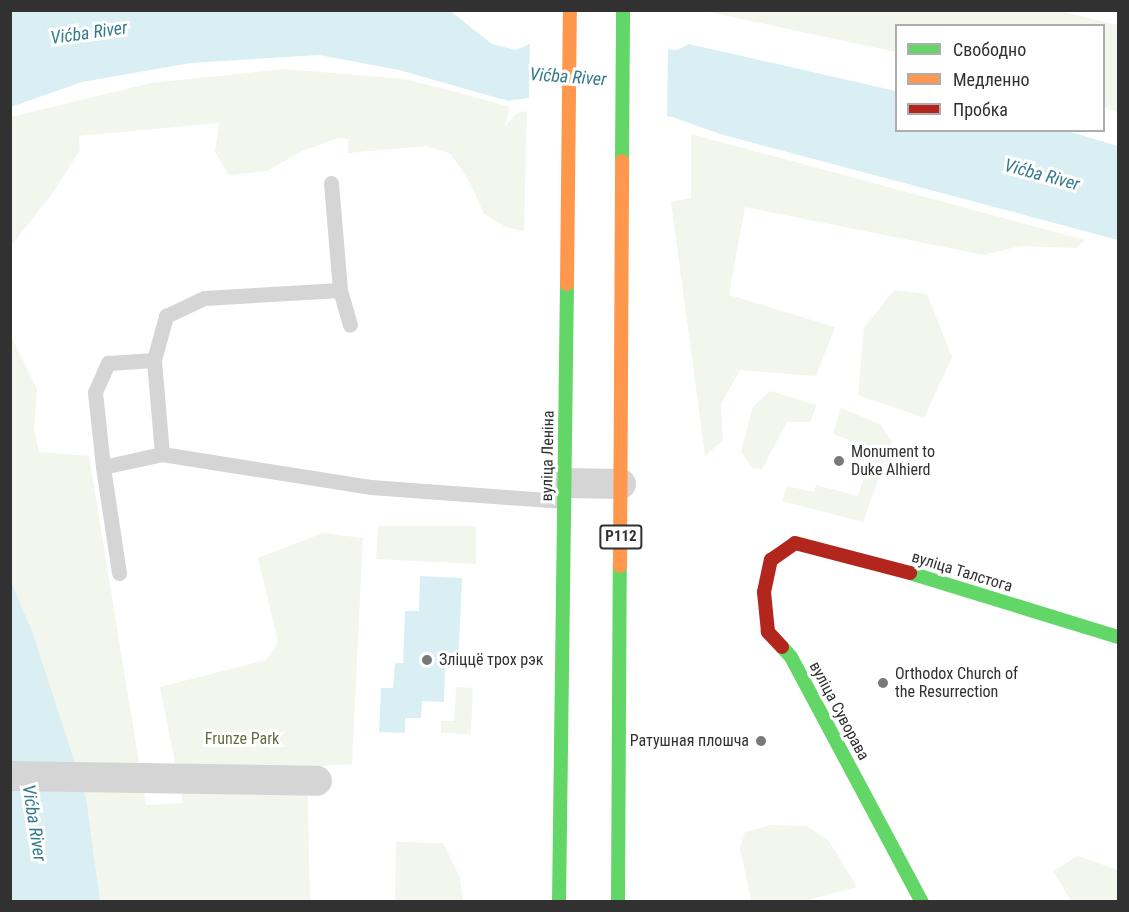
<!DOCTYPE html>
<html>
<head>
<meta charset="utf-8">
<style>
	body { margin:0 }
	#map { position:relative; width:1129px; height:912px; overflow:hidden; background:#fff; font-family:"Roboto Condensed",sans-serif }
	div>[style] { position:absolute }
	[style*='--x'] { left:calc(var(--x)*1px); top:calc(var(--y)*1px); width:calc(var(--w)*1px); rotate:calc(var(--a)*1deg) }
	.green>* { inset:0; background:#f3f6ed }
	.water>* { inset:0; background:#daeff4 }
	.pier>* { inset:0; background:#fff }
	.lane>* { height:15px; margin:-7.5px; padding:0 7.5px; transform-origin:7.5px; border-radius:7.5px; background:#d5d5d5 }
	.street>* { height:30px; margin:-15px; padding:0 15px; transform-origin:15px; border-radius:15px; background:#d5d5d5 }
	.fast>* { height:14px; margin:-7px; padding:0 7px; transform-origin:7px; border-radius:7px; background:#63d668 }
	.slow>* { height:14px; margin:-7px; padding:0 7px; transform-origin:7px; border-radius:7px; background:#ff974d }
	.jam>* { height:14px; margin:-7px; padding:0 7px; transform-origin:7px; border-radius:7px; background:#b3261e }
	.dots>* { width:16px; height:16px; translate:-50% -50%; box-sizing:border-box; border:3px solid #fff; border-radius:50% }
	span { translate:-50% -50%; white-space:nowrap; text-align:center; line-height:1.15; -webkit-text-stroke:6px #fff; paint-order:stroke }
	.shield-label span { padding:2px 4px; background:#fff; border:2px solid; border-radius:4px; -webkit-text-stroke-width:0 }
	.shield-label { font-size:15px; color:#313131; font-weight:700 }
	.poi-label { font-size:16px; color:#313131 }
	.left { translate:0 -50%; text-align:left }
	.right { translate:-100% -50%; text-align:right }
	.street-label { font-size:16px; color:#313131 }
	.park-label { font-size:16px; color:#5e713a }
	.water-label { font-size:18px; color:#347b8d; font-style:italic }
	.frame { position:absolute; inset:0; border:12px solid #313131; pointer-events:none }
	.legend { position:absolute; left:895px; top:24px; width:210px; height:108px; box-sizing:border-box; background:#fff; border:2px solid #adadad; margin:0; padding:8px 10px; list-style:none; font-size:18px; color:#313131 }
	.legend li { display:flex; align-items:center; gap:12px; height:30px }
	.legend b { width:30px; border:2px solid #adadad }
</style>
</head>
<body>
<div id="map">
	<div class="green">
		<i style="clip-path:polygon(704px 11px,1060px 11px,1118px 25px,1118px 113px,1104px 107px,1104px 26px,896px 26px,896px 52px)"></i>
		<i style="clip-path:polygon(285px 69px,404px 79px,460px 93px,510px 107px,505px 126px,517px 113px,527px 111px,524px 231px,508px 228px,484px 214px,469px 181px,451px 154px,427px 146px,348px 153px,348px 139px,338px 138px,302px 151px,267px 171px,229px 175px,215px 152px,219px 123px,79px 136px,80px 150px,54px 191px,11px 246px,11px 117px,151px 83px)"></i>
		<i style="clip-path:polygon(691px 134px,1085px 240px,1076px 248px,1020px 246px,984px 255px,745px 207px,729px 295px,835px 327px,816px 376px,740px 370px,721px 404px,723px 440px,705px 456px,671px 202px,691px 198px)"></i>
		<i style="clip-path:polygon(894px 290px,927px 294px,952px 357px,924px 418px,858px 395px,864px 328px)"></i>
		<i style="clip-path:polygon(10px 334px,37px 389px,34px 429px,39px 452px,89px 456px,146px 805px,183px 803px,160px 687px,266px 660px,278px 642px,258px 558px,323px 533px,363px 538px,352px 764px,307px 767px,310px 901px,11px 901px)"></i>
		<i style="clip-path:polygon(770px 391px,817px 405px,810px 422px,787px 422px,762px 469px,752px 468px,741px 451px,753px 407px)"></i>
		<i style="clip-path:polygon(841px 408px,880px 424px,892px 441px,863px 522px,782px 501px,787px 486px,814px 492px,816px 485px,858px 496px,873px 448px,833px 434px)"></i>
		<i style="clip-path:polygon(378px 526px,476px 526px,476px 564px,376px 559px)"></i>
		<i style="clip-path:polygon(456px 687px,473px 688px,471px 734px,441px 733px,441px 721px,454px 721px)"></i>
		<i style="clip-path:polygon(771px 825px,806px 826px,829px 841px,857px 887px,803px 901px,751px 901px,740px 848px,745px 832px)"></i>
		<i style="clip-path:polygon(396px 842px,443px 843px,460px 877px,463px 901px,395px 901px)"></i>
		<i style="clip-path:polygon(1078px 856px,1118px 870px,1118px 901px,1071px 901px,1053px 871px)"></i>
	</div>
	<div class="water">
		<i style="clip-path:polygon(449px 10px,492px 44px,516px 50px,540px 39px,677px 50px,689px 44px,896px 91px,896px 130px,1067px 131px,1118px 146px,1118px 240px,720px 134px,672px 117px,541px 96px,508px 101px,399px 70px,319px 55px,191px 63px,82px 82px,11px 107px,10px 11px)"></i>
		<i style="clip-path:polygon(420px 576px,462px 578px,458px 668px,445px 668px,444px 702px,422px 701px,421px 718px,405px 718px,405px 733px,379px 732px,381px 688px,393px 688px,395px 663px,403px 663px,405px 611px,419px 611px)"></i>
		<i style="clip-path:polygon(10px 579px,33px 634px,86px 797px,100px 901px,11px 901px)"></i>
	</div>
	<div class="pier">
		<i style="clip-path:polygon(539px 37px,668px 46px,667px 120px,529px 99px,530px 41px)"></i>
	</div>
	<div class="lane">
		<i style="--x:331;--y:183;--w:107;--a:85.2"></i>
		<i style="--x:340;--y:290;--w:36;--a:74"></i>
		<i style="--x:162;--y:454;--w:94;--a:-94.9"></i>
		<i style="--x:154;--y:360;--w:46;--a:-74.7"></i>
		<i style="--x:166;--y:316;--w:42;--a:-25.3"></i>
		<i style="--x:204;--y:298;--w:136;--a:-3.4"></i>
		<i style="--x:103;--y:467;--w:75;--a:-96.1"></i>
		<i style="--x:95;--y:392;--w:32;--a:-66"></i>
		<i style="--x:108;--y:363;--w:46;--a:-3.7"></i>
		<i style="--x:119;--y:573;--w:107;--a:-98.6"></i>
		<i style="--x:103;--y:467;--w:60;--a:-12.4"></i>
		<i style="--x:162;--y:454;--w:212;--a:9"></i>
		<i style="--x:371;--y:487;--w:193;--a:4.2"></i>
	</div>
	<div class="street">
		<i style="--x:564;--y:483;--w:57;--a:1"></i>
		<i style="--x:10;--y:776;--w:307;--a:0.9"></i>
	</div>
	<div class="fast">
		<i style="--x:622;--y:161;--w:151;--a:-89.6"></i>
		<i style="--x:910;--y:573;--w:218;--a:17.1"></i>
		<i style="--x:782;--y:647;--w:13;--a:48"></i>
		<i style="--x:791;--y:657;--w:278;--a:61.9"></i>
		<i style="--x:559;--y:902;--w:618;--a:-89.26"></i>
		<i style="--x:618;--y:902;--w:336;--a:-89.7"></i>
	</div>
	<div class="slow">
		<i style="--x:567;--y:284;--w:274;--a:-89.4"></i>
		<i style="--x:620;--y:566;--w:405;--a:-89.7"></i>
	</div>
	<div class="jam">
		<i style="--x:782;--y:647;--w:21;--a:-133"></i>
		<i style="--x:768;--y:632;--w:40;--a:-95.7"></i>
		<i style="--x:764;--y:592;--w:33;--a:-78"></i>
		<i style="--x:771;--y:560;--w:29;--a:-35"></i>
		<i style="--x:795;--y:543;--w:119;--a:14.6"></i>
	</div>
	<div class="dots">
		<i style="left:839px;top:461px;background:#797979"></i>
		<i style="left:427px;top:660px;background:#797979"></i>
		<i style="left:883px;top:683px;background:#797979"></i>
		<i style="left:761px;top:741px;background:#797979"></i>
	</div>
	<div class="shield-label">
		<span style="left:621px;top:537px">Р112</span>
	</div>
	<div class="poi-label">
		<span class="left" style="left:851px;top:461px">Monument to<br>Duke Alhierd</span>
		<span class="left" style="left:439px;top:660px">Зліццё трох рэк</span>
		<span class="left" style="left:895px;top:683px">Orthodox Church of<br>the Resurrection</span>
		<span class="right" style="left:749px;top:741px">Ратушная плошча</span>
	</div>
	<div class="street-label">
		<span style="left:548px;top:456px;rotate:-89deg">вуліца Леніна</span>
		<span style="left:962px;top:572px;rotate:17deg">вуліца Талстога</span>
		<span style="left:839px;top:711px;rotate:62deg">вуліца Суворава</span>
	</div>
	<div class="park-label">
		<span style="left:242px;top:739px">Frunze Park</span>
	</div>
	<div class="water-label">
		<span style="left:89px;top:33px;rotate:-8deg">Vićba River</span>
		<span style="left:568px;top:77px;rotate:4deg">Vićba River</span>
		<span style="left:1042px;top:175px;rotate:15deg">Vićba River</span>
		<span style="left:34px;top:823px;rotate:81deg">Vićba River</span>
	</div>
	<div class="frame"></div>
	<ul class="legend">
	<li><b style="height:8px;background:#63d668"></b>Свободно</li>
	<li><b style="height:8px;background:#ff974d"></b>Медленно</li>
	<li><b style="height:8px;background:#b3261e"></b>Пробка</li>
	</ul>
</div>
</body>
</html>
